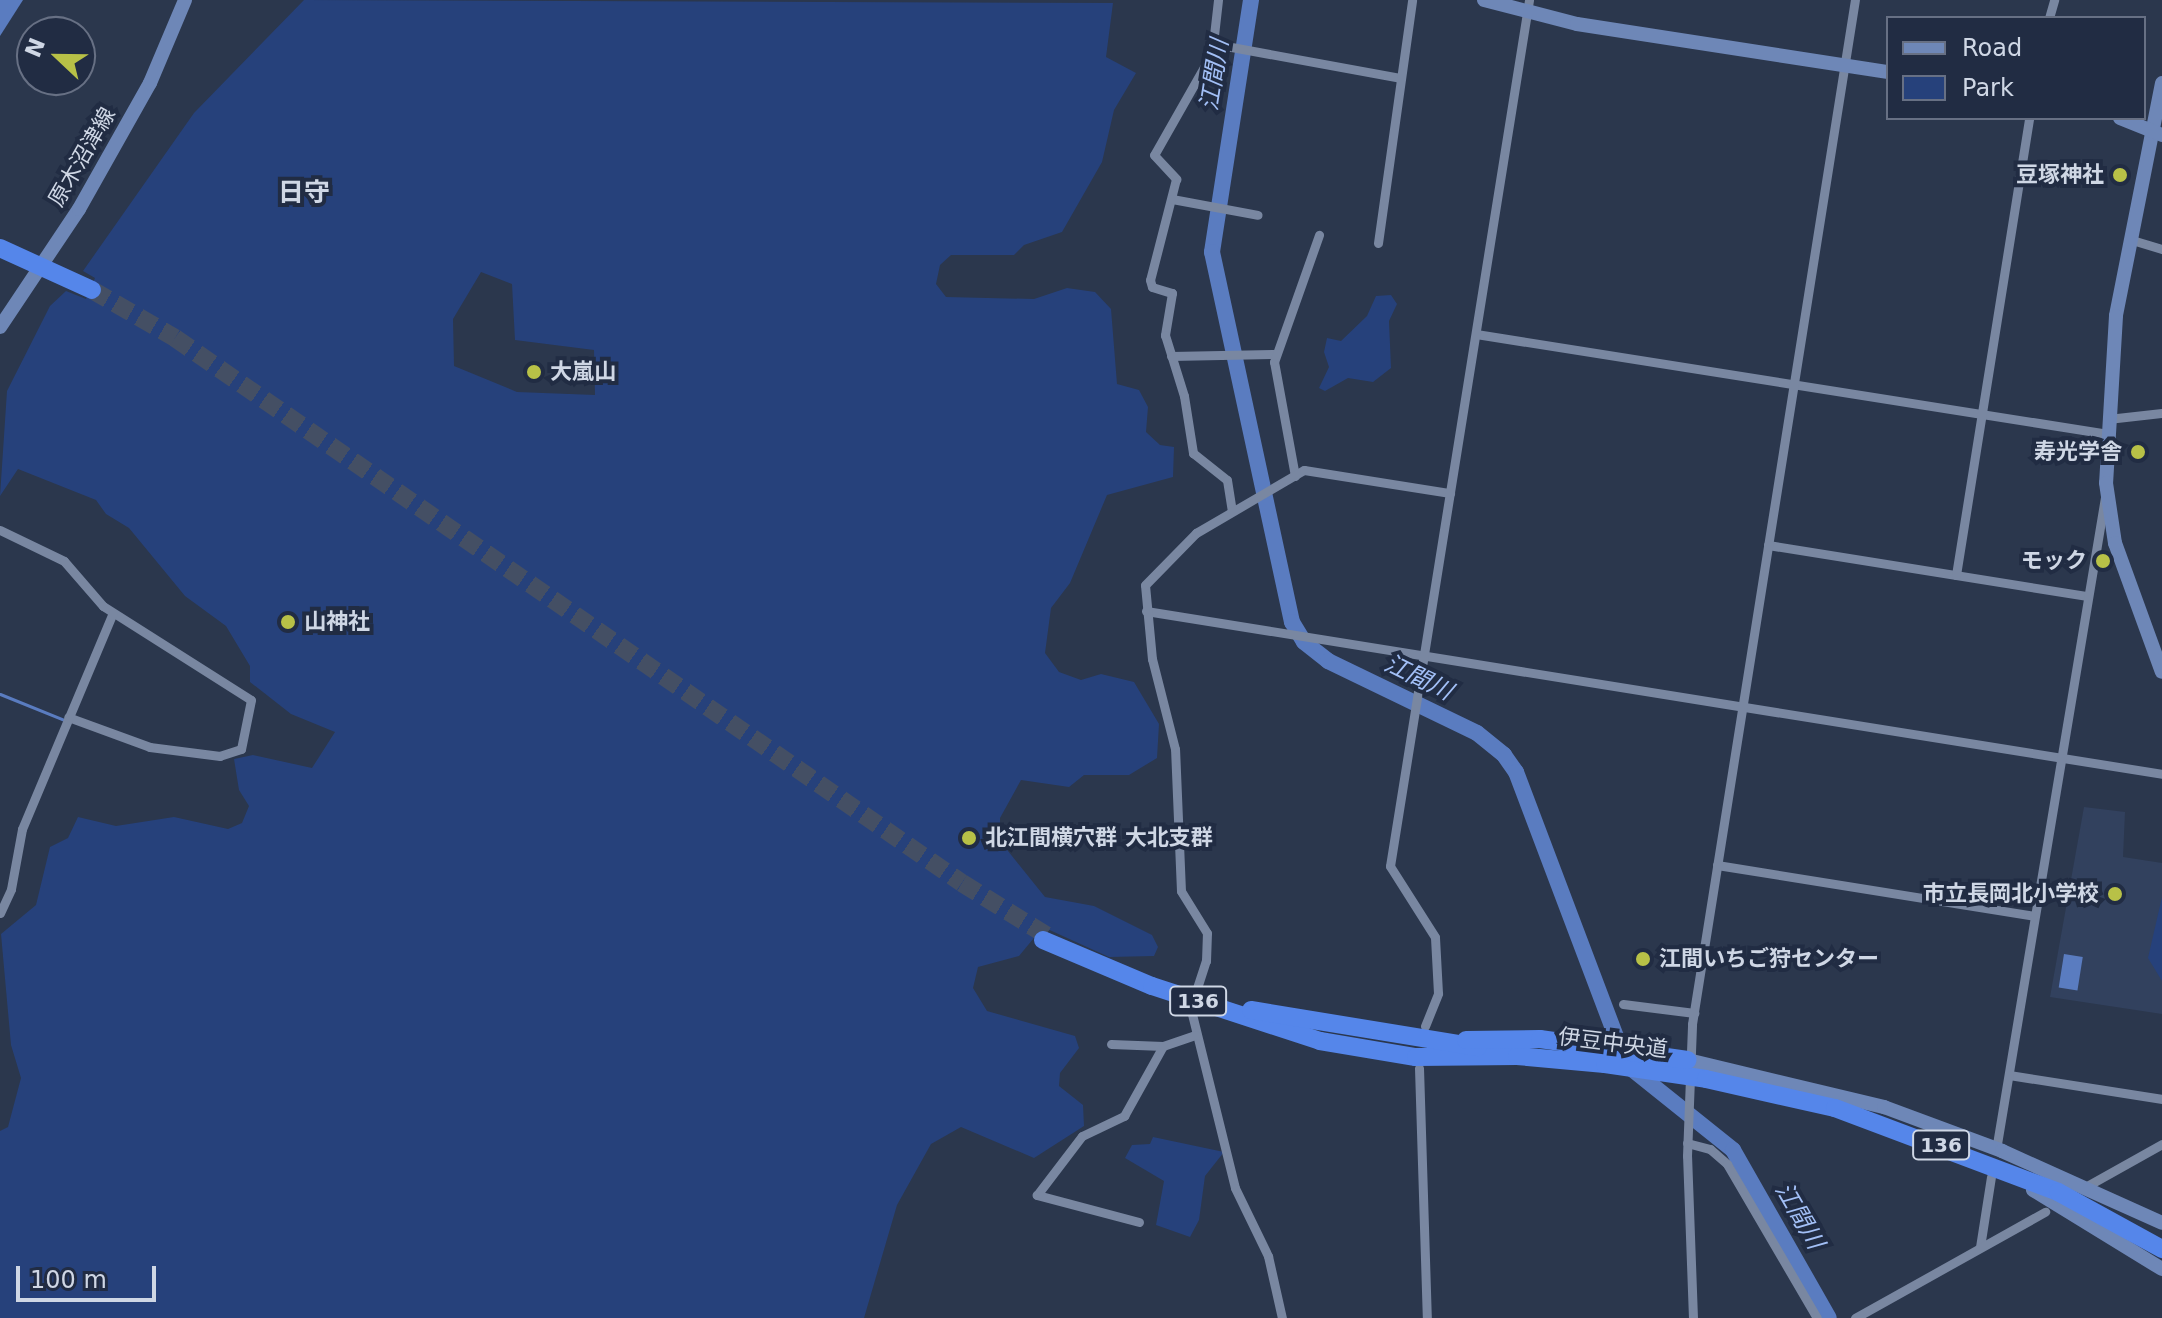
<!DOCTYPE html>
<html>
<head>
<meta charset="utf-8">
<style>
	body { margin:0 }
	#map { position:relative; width:2162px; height:1318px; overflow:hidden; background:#2b374d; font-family:"DejaVu Sans","Noto Sans JP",sans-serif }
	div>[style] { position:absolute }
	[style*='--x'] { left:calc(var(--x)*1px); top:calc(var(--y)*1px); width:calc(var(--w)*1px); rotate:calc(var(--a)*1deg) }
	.built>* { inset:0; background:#32415e }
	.green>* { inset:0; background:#26417b }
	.water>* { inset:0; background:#5a7cc0; transform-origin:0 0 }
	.stream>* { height:3px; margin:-1.5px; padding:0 1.5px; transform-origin:1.5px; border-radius:1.5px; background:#5a7cc0 }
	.river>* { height:16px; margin:-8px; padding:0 8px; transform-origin:8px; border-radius:8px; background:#5a7cc0 }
	.highway-tunnel>* { height:18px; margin-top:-9px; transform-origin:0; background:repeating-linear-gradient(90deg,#444f64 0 18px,transparent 0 27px) }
	.street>* { height:9px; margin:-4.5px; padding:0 4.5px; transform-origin:4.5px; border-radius:4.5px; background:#7987a1 }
	.secondary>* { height:14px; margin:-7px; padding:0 7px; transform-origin:7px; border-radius:7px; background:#6e87b7 }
	.highway>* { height:18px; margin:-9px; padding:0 9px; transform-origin:9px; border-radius:9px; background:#5586ea }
	.dots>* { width:22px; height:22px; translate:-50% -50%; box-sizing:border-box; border:4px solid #212c43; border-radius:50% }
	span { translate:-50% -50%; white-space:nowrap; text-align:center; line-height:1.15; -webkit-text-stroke:8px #212c43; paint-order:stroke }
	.shield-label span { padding:2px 6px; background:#212c43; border:2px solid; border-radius:6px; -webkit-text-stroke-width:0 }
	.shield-label { font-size:20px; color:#cfd7e5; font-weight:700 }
	.street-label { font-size:22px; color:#cfd7e5 }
	.poi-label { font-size:22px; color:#cfd7e5; font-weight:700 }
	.right { translate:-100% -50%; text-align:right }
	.left { translate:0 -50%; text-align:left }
	.water-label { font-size:24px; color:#a2bff6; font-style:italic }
	.quarter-label { font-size:26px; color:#cfd7e5; font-weight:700 }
	.legend { position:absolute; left:1886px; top:16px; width:260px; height:104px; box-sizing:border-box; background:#212c43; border:2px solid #677084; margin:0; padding:10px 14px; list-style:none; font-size:24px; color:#cfd7e5 }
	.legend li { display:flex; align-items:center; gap:16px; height:40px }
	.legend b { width:40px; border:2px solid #677084 }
	.north { position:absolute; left:16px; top:16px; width:80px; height:80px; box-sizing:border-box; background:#212c43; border:2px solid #677084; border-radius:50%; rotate:292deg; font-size:22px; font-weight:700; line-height:32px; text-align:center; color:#cfd7e5 }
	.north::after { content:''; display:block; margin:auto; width:28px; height:36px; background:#b8c147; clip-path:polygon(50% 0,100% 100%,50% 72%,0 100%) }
	.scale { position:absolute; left:16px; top:1266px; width:140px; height:36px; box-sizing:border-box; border:4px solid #cfd7e5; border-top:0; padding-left:10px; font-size:24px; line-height:28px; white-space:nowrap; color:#cfd7e5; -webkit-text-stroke:6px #212c43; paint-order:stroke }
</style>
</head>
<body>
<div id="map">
	<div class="built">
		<i style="clip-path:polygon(2084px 807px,2125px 812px,2123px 857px,2162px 863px,2162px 1014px,2050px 997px)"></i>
	</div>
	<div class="green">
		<i style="clip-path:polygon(evenodd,304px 0,1113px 3px,1106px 57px,1136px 73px,1114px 110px,1102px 162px,1062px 232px,1024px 245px,1014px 255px,951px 255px,940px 265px,936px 284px,946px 297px,1034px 299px,1067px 288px,1095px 292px,1111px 309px,1117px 384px,1139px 390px,1148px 407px,1146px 432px,1160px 445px,1174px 447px,1173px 477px,1107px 495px,1070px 583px,1051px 608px,1045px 653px,1059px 672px,1081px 680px,1101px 674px,1134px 682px,1159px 724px,1157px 758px,1129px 775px,1084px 775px,1069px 787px,1021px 780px,1000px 818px,1000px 841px,1045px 897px,1094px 906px,1152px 935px,1158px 947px,1154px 956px,1109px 957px,1043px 927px,1019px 956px,978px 967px,973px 988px,987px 1011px,1075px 1036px,1079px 1048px,1060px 1073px,1059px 1086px,1083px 1105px,1084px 1126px,1034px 1158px,961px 1127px,931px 1144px,897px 1205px,864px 1318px,0 1318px,0 1131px,8px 1127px,21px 1078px,11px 1045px,1px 934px,36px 905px,50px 847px,68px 838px,78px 817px,116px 826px,174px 817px,228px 829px,242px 823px,249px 806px,239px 790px,234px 759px,253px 755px,312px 768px,335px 732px,291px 714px,250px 682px,250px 666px,226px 626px,185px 596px,129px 528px,106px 514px,96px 500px,18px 469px,0 496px,7px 391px,50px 306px,66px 291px,86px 299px,95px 278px,83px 271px,194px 113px,304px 0,481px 272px,512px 284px,515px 340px,594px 350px,595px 395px,517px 392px,454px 366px,453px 319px,481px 272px)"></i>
		<i style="clip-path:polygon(1391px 295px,1397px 304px,1389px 321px,1391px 368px,1373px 382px,1348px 378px,1325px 391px,1319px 388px,1329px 367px,1324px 352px,1327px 338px,1341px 341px,1367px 316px,1376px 296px)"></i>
		<i style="clip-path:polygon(2162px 897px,2162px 981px,2148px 958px)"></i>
		<i style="clip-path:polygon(1153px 1137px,1224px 1152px,1205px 1176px,1199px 1220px,1190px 1237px,1156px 1225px,1164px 1181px,1125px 1158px,1132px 1145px,1150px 1144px)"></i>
	</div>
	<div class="water">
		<i style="clip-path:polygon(0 0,23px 0,0 36px)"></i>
		<i style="left:2064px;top:954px;width:19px;height:34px;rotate:9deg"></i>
	</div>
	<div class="stream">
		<i style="--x:0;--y:694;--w:69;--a:22.1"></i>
	</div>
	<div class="river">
		<i style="--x:1251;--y:0;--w:255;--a:98.8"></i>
		<i style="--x:1212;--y:252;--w:379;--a:77.8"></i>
		<i style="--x:1292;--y:622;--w:23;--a:59"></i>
		<i style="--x:1304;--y:642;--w:31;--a:38"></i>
		<i style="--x:1328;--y:661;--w:165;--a:25.8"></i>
		<i style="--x:1477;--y:733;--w:35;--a:39"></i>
		<i style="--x:1504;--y:755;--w:21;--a:55"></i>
		<i style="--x:1516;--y:772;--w:313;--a:69.3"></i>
		<i style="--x:1627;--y:1065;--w:136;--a:38.7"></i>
		<i style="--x:1733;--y:1150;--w:193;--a:60.3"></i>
	</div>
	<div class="highway-tunnel">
		<i style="--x:92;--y:290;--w:96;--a:30"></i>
		<i style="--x:175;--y:338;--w:957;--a:34.7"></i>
		<i style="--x:962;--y:883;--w:99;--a:31.8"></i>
	</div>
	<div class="street">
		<i style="--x:1218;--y:0;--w:53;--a:96.5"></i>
		<i style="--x:1212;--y:53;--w:117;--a:119.6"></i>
		<i style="--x:1154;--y:155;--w:33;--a:47"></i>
		<i style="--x:1176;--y:179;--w:104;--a:104.4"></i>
		<i style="--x:1150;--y:280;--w:7;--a:74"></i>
		<i style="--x:1152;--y:287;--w:21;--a:17"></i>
		<i style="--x:1172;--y:293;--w:43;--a:99.5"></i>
		<i style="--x:1165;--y:335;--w:64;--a:72.7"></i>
		<i style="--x:1184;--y:396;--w:58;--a:81"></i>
		<i style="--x:1193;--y:453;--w:43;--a:38.5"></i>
		<i style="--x:1227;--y:480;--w:31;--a:81"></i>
		<i style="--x:2049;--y:18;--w:19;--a:-74"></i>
		<i style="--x:1215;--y:44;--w:188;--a:10.4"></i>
		<i style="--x:1172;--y:199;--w:87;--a:10.5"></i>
		<i style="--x:2132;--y:240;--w:31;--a:17"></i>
		<i style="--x:1378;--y:243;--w:245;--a:-82"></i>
		<i style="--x:1476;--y:334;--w:640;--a:8.99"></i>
		<i style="--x:1171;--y:356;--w:104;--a:-1.1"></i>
		<i style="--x:2108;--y:419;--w:54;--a:-6.3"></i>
		<i style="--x:1295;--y:476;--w:116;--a:-100.4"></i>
		<i style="--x:1274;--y:362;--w:135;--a:-70.5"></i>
		<i style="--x:0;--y:530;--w:71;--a:25.8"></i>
		<i style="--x:64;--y:561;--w:60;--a:49.1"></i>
		<i style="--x:103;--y:606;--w:175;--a:32.4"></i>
		<i style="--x:251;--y:700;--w:50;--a:101.5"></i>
		<i style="--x:241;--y:749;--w:22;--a:162"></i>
		<i style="--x:220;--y:756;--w:71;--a:-172.7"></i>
		<i style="--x:150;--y:747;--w:87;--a:-159.9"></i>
		<i style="--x:1768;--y:545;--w:322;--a:9.1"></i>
		<i style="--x:1956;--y:575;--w:463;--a:-80.9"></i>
		<i style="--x:1146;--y:611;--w:1029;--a:9.11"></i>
		<i style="--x:1717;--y:865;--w:321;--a:9.1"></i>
		<i style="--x:0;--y:913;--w:26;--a:-65"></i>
		<i style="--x:11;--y:889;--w:61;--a:-79.6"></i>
		<i style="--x:22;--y:829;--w:234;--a:-67.2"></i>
		<i style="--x:1196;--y:991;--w:32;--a:-72"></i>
		<i style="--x:1206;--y:961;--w:28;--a:-88"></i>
		<i style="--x:1207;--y:933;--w:49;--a:-121.8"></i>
		<i style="--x:1181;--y:891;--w:142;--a:-92.4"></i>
		<i style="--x:1175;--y:749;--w:93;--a:-104.3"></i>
		<i style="--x:1152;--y:659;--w:74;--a:-95.4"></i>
		<i style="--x:1145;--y:585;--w:73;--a:-45.6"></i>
		<i style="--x:1196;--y:533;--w:125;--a:-30.3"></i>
		<i style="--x:1304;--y:470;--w:148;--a:9"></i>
		<i style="--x:1623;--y:1004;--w:72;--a:7.2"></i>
		<i style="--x:1190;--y:1006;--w:187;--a:76.1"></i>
		<i style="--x:1235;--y:1188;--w:76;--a:64.1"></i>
		<i style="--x:1268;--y:1256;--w:64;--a:77.3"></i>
		<i style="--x:1425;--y:1026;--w:35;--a:-68"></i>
		<i style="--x:1438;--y:993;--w:56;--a:-93.1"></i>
		<i style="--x:1435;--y:937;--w:84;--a:-122.4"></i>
		<i style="--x:1390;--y:866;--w:877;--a:-80.88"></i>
		<i style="--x:1111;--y:1044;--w:52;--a:2.2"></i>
		<i style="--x:1419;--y:1068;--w:250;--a:88.2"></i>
		<i style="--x:2009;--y:1075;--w:155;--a:8.9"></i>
		<i style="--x:1687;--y:1143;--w:24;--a:15"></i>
		<i style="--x:1710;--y:1149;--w:23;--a:41"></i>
		<i style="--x:1727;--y:1164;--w:178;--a:59.7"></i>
		<i style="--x:1997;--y:1144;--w:656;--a:-80.52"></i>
		<i style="--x:2087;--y:1186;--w:86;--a:-29.2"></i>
		<i style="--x:1139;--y:1222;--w:106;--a:-165.2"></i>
		<i style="--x:1037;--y:1195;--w:74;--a:-52.7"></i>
		<i style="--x:1082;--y:1136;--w:47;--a:-25.5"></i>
		<i style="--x:1124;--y:1116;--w:80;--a:-60.9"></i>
		<i style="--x:1163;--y:1046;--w:34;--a:-19"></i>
		<i style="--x:1980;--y:1247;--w:71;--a:-81.1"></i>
		<i style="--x:1693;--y:1318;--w:162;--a:-92.1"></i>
		<i style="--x:1687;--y:1156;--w:132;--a:-87.8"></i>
		<i style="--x:1692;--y:1024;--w:1037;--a:-80.96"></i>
		<i style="--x:1855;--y:1318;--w:218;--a:-29.2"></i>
	</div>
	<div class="secondary">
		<i style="--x:1484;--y:0;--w:96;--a:14.5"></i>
		<i style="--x:1577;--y:24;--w:315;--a:8.8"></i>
		<i style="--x:2162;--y:83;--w:237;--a:101.2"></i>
		<i style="--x:2116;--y:316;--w:167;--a:93.4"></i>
		<i style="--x:2106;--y:483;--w:61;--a:81.5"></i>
		<i style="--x:2115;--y:543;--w:137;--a:70"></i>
		<i style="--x:2120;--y:118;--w:45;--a:22"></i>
		<i style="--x:0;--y:327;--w:142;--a:-56.2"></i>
		<i style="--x:79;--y:209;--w:145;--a:-60.6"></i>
		<i style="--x:150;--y:83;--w:90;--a:-67.1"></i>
		<i style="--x:1688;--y:1060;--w:202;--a:13.5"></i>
		<i style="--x:1884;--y:1107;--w:126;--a:20.4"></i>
		<i style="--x:2002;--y:1151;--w:175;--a:24.2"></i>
		<i style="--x:2033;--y:1190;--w:151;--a:31.5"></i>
	</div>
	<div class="highway">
		<i style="--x:0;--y:248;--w:101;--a:24.5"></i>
		<i style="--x:1043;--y:940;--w:118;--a:22.9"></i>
		<i style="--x:1152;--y:986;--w:177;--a:18.1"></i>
		<i style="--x:1320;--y:1041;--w:97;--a:9.5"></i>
		<i style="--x:1416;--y:1057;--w:101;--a:-0.6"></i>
		<i style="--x:1517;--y:1056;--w:88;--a:5.2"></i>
		<i style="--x:1605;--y:1064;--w:102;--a:8.4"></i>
		<i style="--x:1706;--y:1079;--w:132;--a:12.7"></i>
		<i style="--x:1835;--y:1108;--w:238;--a:20.6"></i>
		<i style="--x:2058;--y:1192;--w:119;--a:28.7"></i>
		<i style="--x:1251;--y:1010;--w:230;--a:9.3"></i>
		<i style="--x:1466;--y:1040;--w:74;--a:-0.8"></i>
		<i style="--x:1540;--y:1039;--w:149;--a:8.1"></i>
	</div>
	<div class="dots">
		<i style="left:2120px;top:175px;background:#b8c147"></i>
		<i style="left:534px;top:372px;background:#b8c147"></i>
		<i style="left:2138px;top:452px;background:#b8c147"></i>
		<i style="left:2103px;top:561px;background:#b8c147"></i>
		<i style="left:288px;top:622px;background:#b8c147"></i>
		<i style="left:969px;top:838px;background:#b8c147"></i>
		<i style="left:2115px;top:894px;background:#b8c147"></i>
		<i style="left:1643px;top:959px;background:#b8c147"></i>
	</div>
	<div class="shield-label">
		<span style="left:1198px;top:1001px">136</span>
		<span style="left:1941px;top:1145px">136</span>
	</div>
	<div class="street-label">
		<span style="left:82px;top:157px;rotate:-60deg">原木沼津線</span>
		<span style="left:1613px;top:1043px;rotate:7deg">伊豆中央道</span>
	</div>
	<div class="poi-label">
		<span class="right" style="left:2104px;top:175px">豆塚神社</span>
		<span class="left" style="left:550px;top:372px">大嵐山</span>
		<span class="right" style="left:2122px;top:452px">寿光学舎</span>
		<span class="right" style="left:2087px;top:561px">モック</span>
		<span class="left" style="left:304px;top:622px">山神社</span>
		<span class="left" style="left:985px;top:838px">北江間横穴群 大北支群</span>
		<span class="right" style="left:2099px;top:894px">市立長岡北小学校</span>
		<span class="left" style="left:1659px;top:959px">江間いちご狩センター</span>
	</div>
	<div class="water-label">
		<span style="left:1215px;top:75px;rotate:-81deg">江間川</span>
		<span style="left:1418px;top:678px;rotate:26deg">江間川</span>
		<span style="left:1799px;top:1216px;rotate:60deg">江間川</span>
	</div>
	<div class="quarter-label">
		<span style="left:304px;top:193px">日守</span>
	</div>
	<ul class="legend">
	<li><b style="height:10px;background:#6e87b7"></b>Road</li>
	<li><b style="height:22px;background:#26417b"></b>Park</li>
	</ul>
	<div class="north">N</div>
	<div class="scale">100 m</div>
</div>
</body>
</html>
